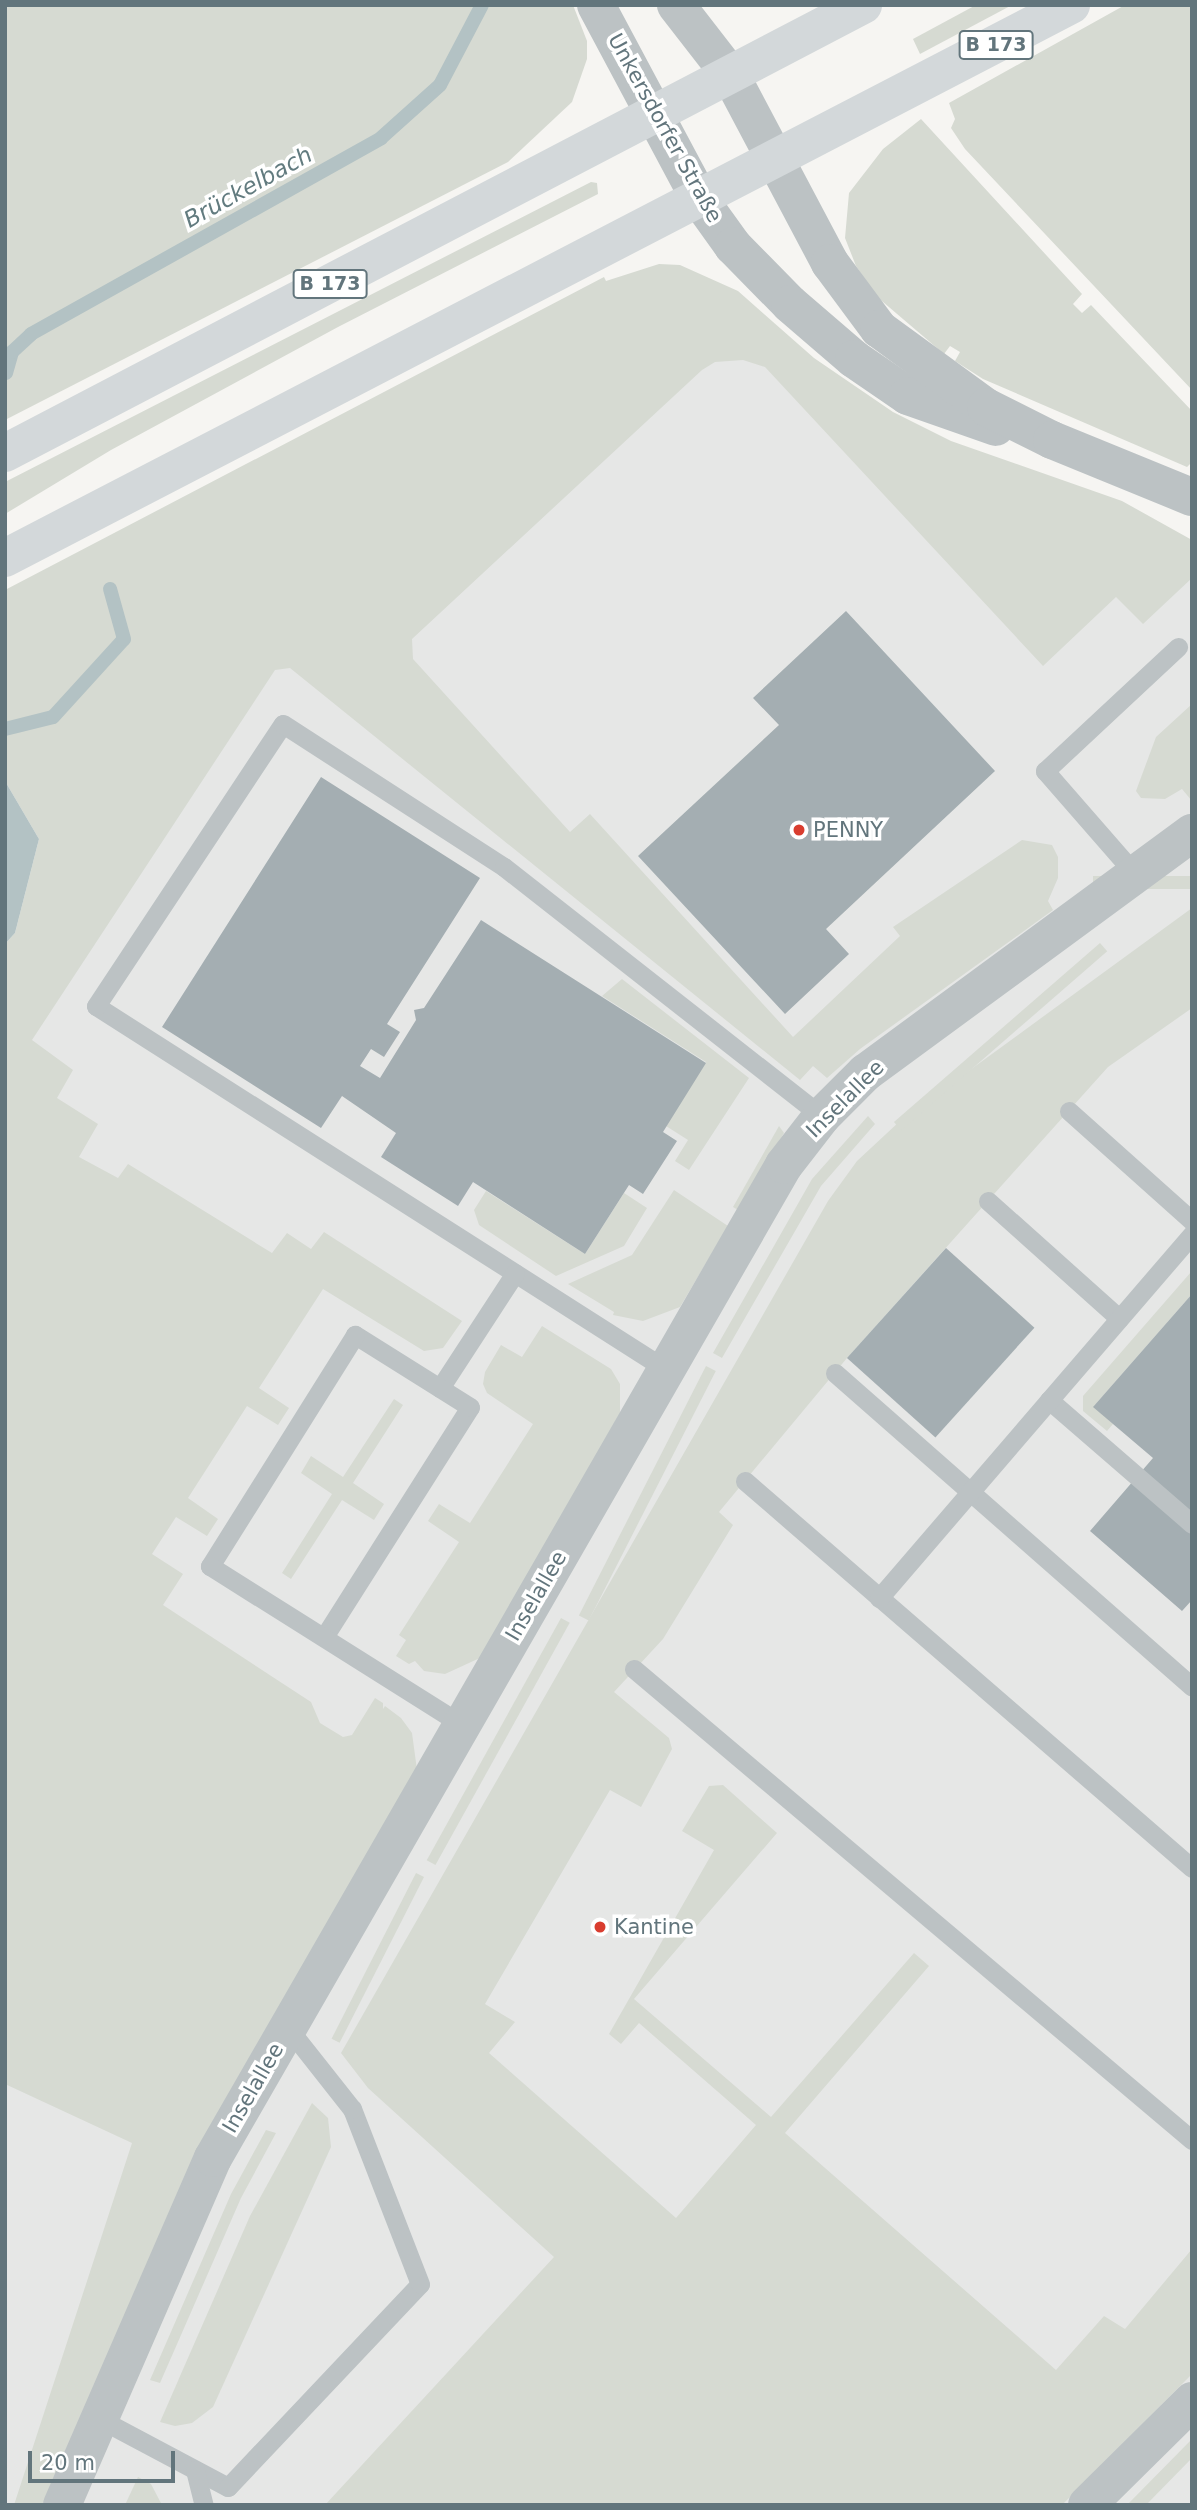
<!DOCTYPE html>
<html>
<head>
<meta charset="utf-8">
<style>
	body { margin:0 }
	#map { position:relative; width:1197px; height:2510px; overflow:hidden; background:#f6f5f2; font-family:"DejaVu Sans",sans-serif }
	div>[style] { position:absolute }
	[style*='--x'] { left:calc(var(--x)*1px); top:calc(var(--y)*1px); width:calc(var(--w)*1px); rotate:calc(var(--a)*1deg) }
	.built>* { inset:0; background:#e6e7e6 }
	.green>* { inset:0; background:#d6dad2; transform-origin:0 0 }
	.water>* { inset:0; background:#b3c2c4 }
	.stream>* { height:14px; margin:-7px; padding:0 7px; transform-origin:7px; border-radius:7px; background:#b3c2c4 }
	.building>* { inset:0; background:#a4aeb2; transform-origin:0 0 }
	.service>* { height:19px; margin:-9.5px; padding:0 9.5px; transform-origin:9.5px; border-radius:9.5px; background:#bcc2c4 }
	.minor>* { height:38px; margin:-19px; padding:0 19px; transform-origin:19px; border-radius:19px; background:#bcc2c4 }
	.tertiary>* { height:38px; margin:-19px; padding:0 19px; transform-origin:19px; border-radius:19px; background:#bcc2c4 }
	.primary>* { height:38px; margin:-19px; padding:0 19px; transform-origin:19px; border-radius:19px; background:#d3d8da }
	.dots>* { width:19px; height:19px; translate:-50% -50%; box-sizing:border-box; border:4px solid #fff; border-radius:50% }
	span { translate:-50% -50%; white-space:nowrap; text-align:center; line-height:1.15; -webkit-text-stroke:7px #fff; paint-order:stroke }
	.shield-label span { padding:2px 5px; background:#fff; border:2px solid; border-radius:5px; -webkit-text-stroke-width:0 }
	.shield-label { font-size:19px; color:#62757c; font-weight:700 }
	.street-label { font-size:21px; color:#62757c }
	.poi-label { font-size:21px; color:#62757c }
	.left { translate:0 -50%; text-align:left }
	.water-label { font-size:23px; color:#627b7f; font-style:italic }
	.frame { position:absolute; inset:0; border:7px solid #62757c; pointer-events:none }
	.scale { position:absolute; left:28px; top:2451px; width:147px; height:32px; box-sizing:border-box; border:4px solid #62757c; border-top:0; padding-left:9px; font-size:21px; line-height:24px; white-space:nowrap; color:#62757c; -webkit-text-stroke:5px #fff; paint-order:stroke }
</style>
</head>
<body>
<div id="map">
	<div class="built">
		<i style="clip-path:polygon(630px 296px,1192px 552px,1192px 2505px,5px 2505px,5px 1036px,133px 774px)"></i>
	</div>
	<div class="green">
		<i style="clip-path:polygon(5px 5px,573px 5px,587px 41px,587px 59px,572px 102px,508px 162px,5px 420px)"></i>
		<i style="clip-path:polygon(976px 5px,1012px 5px,920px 54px,913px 39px)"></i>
		<i style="clip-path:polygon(1125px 5px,1192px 5px,1192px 390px,965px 149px,951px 128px,955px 119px,949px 103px)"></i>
		<i style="clip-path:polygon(921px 119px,1082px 294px,1073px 304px,1082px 313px,1091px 305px,1192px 411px,1192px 462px,1187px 467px,983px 379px,955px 361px,960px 352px,950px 346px,944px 354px,876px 296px,856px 266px,845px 238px,849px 193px,883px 149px)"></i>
		<i style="clip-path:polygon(591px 182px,597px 183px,598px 194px,338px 327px,111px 450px,5px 514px,5px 482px)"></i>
		<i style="clip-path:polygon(659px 264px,680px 265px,738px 291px,814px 358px,893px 412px,951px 441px,1122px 501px,1192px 540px,1192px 578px,1143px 624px,1116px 597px,1043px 666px,765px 367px,743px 360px,715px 362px,702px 370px,412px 639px,413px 659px,570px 832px,590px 814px,793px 1037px,900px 936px,893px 927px,1022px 840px,1052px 845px,1058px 857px,1058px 878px,1048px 901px,1053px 910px,860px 1049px,827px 1078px,813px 1066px,800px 1080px,290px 668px,275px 670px,32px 1040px,73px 1070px,57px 1098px,98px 1124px,79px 1157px,118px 1178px,128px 1164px,272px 1253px,287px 1233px,311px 1249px,324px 1232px,462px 1321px,443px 1348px,424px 1351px,323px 1289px,259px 1388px,289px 1408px,278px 1425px,247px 1406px,188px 1498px,218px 1519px,207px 1536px,176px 1517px,152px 1554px,183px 1574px,163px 1605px,311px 1702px,320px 1723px,343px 1737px,352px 1735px,375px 1698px,383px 1703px,383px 1709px,385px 1706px,401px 1718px,412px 1733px,417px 1770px,166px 2220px,43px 2505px,14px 2505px,132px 2143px,5px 2084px,5px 944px,15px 933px,39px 839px,5px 781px,5px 590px,604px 277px,606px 281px)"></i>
		<i style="clip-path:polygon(1192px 704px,1192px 801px,1182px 789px,1165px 799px,1141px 798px,1136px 791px,1156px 737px)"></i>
		<i style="left:1192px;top:876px;width:13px;height:99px;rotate:90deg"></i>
		<i style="clip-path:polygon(1192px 908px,1192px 1008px,1108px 1067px,847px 1358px,719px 1512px,733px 1525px,663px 1639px,614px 1692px,669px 1738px,672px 1749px,641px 1807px,610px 1790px,485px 2004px,515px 2022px,489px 2053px,676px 2218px,756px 2125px,639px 2023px,621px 2044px,609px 2034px,714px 1850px,682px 1831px,709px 1786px,723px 1785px,777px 1833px,634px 1999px,771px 2117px,914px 1953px,929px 1966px,785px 2133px,1056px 2370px,1104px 2316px,1125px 2329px,1192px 2249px,1192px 2374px,1062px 2505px,325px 2505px,554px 2257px,368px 2088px,341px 2053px,828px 1201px,857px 1161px,900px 1121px)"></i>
		<i style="left:1100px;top:943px;width:11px;height:273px;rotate:49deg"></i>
		<i style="clip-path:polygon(622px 979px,749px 1078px,689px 1170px,675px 1161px,688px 1140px,666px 1126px,706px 1062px,602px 996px)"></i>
		<i style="clip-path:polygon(868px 1116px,875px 1124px,821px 1186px,722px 1358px,713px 1353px,812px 1179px)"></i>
		<i style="clip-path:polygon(779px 1126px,784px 1133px,738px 1210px,733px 1207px)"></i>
		<i style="clip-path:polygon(674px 1190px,728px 1226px,680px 1307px,643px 1321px,613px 1315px,614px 1312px,568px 1284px,632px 1255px)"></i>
		<i style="clip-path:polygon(486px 1191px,585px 1254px,624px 1193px,647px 1208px,624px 1246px,556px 1276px,479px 1225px,474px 1210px)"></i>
		<i style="clip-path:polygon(1191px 1272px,1192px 1294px,1094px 1406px,1113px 1424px,1107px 1431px,1083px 1411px,1083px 1396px)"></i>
		<i style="clip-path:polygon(542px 1326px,611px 1369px,620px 1384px,620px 1413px,482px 1657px,445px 1674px,424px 1671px,415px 1661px,409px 1664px,396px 1656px,406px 1640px,399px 1635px,459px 1542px,428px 1521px,439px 1504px,470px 1523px,533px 1424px,487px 1393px,483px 1384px,485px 1372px,501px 1345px,522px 1357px)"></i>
		<i style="left:706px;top:1366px;width:11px;height:280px;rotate:27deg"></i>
		<i style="clip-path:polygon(394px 1399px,403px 1405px,353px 1483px,384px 1504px,374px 1520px,342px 1500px,291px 1579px,282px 1573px,332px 1494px,301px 1473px,311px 1456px,343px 1477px)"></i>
		<i style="left:561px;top:1618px;width:10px;height:277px;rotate:29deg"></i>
		<i style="left:416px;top:1873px;width:9px;height:186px;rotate:27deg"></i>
		<i style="clip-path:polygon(312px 2103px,328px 2118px,331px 2147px,213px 2407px,192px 2423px,175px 2426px,160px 2422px,250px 2216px)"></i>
		<i style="clip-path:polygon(266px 2130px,276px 2133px,241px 2198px,160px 2383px,150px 2380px,231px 2194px)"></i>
		<i style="clip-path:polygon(1192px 2439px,1192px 2458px,1146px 2505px,1127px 2505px)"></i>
		<i style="clip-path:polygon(138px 2477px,151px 2484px,162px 2505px,125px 2505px)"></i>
	</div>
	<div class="water">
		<i style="clip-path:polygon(5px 781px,39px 839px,15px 933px,5px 944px)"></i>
	</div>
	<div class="stream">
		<i style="--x:6;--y:373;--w:22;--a:-74"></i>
		<i style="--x:12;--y:352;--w:26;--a:-43"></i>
		<i style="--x:31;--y:334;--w:401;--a:-29.2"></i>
		<i style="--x:381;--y:138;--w:79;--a:-41.9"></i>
		<i style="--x:440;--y:85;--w:90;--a:-62.3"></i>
		<i style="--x:5;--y:729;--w:49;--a:-14"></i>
		<i style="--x:53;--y:717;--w:105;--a:-47.7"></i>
		<i style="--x:124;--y:639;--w:52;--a:-105.6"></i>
	</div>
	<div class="building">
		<i style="clip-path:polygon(846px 611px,995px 771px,826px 929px,849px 954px,785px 1014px,638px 856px,779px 725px,753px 698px)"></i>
		<i style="clip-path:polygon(321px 777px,480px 878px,387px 1024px,400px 1032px,384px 1057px,371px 1049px,360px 1066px,380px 1078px,416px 1020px,414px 1010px,424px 1008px,481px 920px,706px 1063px,663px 1132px,677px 1141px,643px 1194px,629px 1185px,585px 1254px,473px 1182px,458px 1206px,381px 1157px,396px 1133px,342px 1096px,321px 1128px,162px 1027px)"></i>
		<i style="left:946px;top:1248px;width:119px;height:148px;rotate:42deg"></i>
		<i style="clip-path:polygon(1192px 1294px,1192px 1600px,1182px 1611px,1090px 1531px,1153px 1458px,1093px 1407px)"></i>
	</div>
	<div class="service">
		<i style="--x:1135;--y:874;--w:137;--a:-131.1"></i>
		<i style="--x:1045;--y:771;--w:182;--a:-43"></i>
		<i style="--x:1069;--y:1111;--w:165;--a:41.8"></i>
		<i style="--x:988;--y:1201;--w:176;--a:41.8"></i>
		<i style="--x:667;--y:1370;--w:677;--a:-147.48"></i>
		<i style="--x:96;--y:1006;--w:338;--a:-56.5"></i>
		<i style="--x:283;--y:724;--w:263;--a:32.9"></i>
		<i style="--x:504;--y:867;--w:404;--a:38.1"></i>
		<i style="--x:835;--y:1373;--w:475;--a:41.3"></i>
		<i style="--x:440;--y:1388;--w:137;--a:-56.9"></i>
		<i style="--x:1049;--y:1400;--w:189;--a:40.9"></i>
		<i style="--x:745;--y:1481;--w:591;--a:40.89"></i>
		<i style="--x:879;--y:1598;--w:480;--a:-49.3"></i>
		<i style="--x:324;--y:1637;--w:272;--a:-57.6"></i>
		<i style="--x:470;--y:1407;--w:136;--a:-147.9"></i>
		<i style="--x:355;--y:1335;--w:273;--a:122.1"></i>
		<i style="--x:210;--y:1566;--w:298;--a:32.2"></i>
		<i style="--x:634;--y:1669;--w:730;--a:40.17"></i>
		<i style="--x:98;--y:2418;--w:147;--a:28"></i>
		<i style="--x:228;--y:2487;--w:279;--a:-46.6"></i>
		<i style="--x:420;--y:2284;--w:188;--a:-111.2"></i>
		<i style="--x:352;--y:2109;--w:103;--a:-128.3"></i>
		<i style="--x:195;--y:2470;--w:36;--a:76"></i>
	</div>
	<div class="minor">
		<i style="--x:62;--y:2505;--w:378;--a:-66.5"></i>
		<i style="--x:213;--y:2158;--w:1145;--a:-60.1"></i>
		<i style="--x:784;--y:1165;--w:62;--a:-52.2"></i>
		<i style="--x:822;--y:1116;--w:61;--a:-45"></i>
		<i style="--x:865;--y:1073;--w:406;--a:-36.3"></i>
		<i style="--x:1087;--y:2505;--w:148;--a:-44.7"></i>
	</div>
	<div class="tertiary">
		<i style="--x:596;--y:5;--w:221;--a:61.9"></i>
		<i style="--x:700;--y:200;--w:57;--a:54.3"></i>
		<i style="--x:733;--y:246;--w:81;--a:45.5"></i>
		<i style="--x:790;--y:304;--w:84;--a:40.7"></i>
		<i style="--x:854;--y:359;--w:65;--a:34.4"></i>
		<i style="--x:908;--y:396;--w:93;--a:19.4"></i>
		<i style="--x:676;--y:5;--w:90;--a:52.2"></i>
		<i style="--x:731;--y:76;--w:212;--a:62.1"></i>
		<i style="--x:830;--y:263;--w:82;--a:53.4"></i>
		<i style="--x:879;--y:329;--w:132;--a:36.1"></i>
		<i style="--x:986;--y:407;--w:74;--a:26.6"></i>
		<i style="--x:1052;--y:440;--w:151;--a:22.2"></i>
	</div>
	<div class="primary">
		<i style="--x:5;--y:453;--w:968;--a:-27.57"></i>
		<i style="--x:5;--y:558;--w:1201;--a:-27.42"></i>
	</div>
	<div class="dots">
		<i style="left:799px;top:830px;background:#d93d2f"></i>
		<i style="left:600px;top:1927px;background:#d93d2f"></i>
	</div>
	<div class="shield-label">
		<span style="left:996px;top:45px">B 173</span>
		<span style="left:330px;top:284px">B 173</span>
	</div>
	<div class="street-label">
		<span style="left:665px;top:128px;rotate:61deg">Unkersdorfer Straße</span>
		<span style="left:845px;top:1099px;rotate:-45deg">Inselallee</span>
		<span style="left:536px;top:1596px;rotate:-60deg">Inselallee</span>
		<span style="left:253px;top:2088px;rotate:-60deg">Inselallee</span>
	</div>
	<div class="poi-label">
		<span class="left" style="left:813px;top:830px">PENNY</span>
		<span class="left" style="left:614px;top:1927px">Kantine</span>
	</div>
	<div class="water-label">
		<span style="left:248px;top:187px;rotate:-29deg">Brückelbach</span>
	</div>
	<div class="frame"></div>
	<div class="scale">20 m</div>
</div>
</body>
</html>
